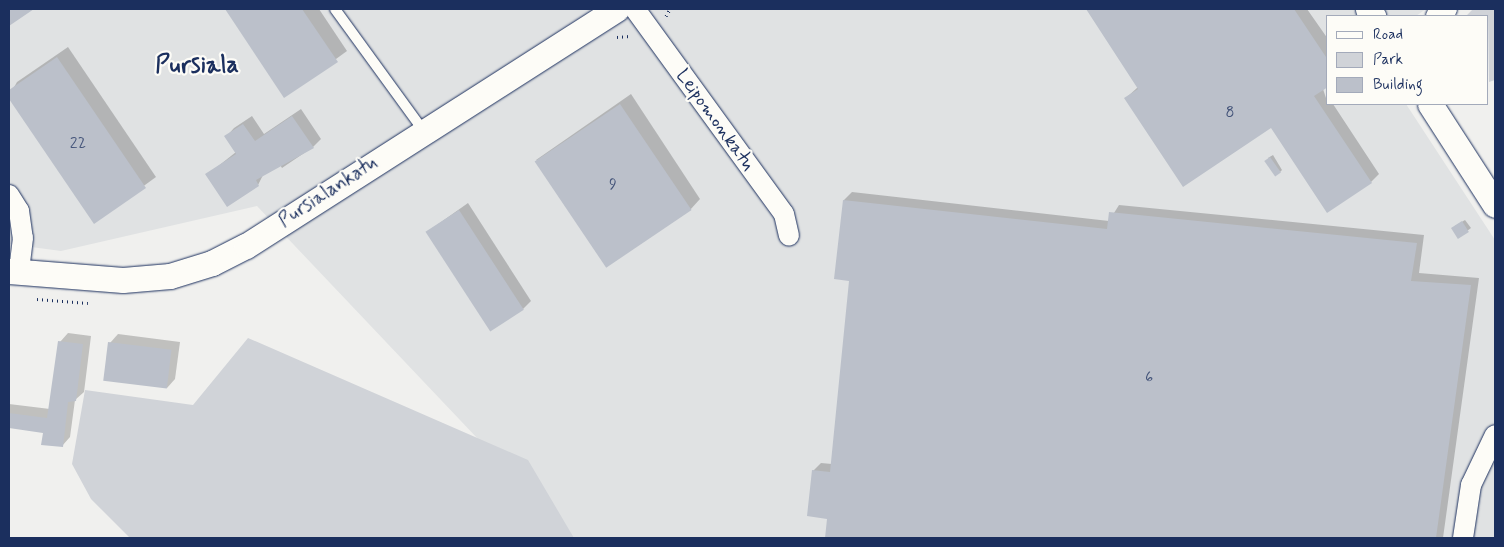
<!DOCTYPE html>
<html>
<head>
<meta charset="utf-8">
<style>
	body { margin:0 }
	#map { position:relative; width:1504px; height:547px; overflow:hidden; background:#f0f0ee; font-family:Mynerve,sans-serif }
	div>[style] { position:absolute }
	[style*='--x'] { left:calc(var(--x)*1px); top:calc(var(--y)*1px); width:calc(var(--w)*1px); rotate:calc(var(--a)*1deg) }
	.built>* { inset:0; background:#e0e2e3 }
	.green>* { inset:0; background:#d0d3d8 }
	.shadow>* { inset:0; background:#0003 }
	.building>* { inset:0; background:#bbc0ca; transform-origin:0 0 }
	.path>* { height:3px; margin-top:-1.5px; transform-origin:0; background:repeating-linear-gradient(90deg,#1b2f5e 0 1px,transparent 0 5px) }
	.roads { filter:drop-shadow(0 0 1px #1b2f5e) drop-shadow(0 0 1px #1b2f5e) }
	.service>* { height:10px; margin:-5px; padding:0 5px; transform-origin:5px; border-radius:5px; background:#fdfcf7 }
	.minor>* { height:20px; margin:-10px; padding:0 10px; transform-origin:10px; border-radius:10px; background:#fdfcf7 }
	.tertiary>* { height:25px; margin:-12.5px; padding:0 12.5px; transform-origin:12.5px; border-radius:12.5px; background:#fdfcf7 }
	span { translate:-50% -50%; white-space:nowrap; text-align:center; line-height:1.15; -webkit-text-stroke:4.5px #fdfcf7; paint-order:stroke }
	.number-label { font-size:16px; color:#435379 }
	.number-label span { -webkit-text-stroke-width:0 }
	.street-label { font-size:19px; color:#1b2f5e }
	.district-label { font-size:24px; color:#1b2f5e; font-weight:700 }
	.frame { position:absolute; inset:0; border:10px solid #1b2f5e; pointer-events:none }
	.legend { position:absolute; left:1326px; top:15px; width:162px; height:90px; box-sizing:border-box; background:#fdfcf7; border:1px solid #a3aaba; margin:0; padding:6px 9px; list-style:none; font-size:15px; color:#1b2f5e }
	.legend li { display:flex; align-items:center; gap:10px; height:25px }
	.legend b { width:25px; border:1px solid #a3aaba }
</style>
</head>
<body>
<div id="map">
	<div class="built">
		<i style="clip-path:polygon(9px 9px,1426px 9px,1416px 16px,1328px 16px,1328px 104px,1406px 104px,1495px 240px,1495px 538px,572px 538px,257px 206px,61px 251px,9px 244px)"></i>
	</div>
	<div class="green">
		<i style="clip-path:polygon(1473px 9px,1495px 9px,1495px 80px,1489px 82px,1488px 16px,1466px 16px)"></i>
		<i style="clip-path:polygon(248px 338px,528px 460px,574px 538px,130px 538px,91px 499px,72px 464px,85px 390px,193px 405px)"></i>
	</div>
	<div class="shadow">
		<i style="clip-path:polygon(227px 9px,319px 9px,347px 51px,285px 96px)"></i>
		<i style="clip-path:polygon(1087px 9px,1307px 9px,1328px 39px,1328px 85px,1323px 89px,1328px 104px,1333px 104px,1379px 174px,1371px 182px,1271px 126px,1126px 98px,1138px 87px)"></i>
		<i style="clip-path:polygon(68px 47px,156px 177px,94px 222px,9px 96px,17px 82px)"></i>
		<i style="clip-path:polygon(631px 94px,700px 199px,690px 210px,536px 160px)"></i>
		<i style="clip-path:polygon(301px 109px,321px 139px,313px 147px,282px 168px,279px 163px,264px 173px,258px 185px,207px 175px,236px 152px,226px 137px,234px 128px,252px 116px,264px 134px)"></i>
		<i style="clip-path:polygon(1273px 155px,1282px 170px,1280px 172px,1268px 158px)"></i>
		<i style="clip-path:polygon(852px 192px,1109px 221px,1119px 205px,1424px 235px,1419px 273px,1479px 278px,1443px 538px,826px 538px,828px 517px,813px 471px,821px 463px,832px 464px,850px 280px,844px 200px)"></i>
		<i style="clip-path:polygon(468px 203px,531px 301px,523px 309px,427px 232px)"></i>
		<i style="clip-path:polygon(1465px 220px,1471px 228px,1459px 237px,1455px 226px)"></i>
		<i style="clip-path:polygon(68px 333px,91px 336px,84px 392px,75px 400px,70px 437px,62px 446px,44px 432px,9px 427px,9px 404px,50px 409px,60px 342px)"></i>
		<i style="clip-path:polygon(118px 334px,180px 342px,175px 379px,167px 388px,110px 343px)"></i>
	</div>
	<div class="building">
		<i style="clip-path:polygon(9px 9px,34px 9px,9px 26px)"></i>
		<i style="clip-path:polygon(225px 9px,302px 9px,338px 62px,284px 98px)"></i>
		<i style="clip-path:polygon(1086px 9px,1294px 9px,1328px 60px,1328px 87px,1314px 96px,1372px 183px,1327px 213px,1271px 128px,1183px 187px,1124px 98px,1138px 89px)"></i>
		<i style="clip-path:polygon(57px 57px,146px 188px,94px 224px,9px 99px,9px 90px)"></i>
		<i style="left:620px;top:104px;width:128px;height:103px;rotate:56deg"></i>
		<i style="clip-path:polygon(292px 116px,314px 148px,256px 180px,259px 186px,227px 207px,205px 174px,236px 154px,224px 136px,243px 124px,255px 141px)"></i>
		<i style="left:1270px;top:157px;width:19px;height:7px;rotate:55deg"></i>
		<i style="clip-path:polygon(843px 200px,1107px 229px,1109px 212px,1417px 243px,1411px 281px,1471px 285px,1436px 538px,825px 538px,827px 519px,807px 516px,812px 470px,830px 472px,849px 281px,834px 279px)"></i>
		<i style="left:459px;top:210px;width:119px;height:40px;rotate:57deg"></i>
		<i style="left:1462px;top:221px;width:13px;height:13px;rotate:58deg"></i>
		<i style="clip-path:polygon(58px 341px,83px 344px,76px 401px,68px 402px,63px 447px,41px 445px,43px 433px,9px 428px,9px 413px,47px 418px)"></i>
		<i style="left:108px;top:342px;width:64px;height:39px;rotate:7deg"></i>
	</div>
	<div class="path">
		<i style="--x:666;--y:16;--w:8;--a:-60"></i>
		<i style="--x:617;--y:37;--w:13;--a:-4"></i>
		<i style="--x:37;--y:299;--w:51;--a:4.5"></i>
	</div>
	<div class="roads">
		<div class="service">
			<i style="--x:335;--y:9;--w:150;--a:54"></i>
		</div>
		<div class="minor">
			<i style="--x:635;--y:9;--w:253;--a:54"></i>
			<i style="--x:784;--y:214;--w:22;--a:77"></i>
			<i style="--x:1436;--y:16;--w:13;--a:-32"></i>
			<i style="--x:9;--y:195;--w:19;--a:58"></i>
			<i style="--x:19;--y:211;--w:27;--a:82"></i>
			<i style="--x:23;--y:238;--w:35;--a:97"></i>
			<i style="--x:1463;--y:538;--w:54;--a:-81.4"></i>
			<i style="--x:1471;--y:485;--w:55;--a:-64.4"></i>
		</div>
		<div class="tertiary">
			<i style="--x:1368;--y:9;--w:9;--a:54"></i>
			<i style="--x:1430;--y:104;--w:120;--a:57.2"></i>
			<i style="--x:9;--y:271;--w:114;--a:4.5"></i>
			<i style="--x:123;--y:280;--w:47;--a:-4.9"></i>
			<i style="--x:170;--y:276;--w:44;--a:-17.2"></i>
			<i style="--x:212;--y:263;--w:38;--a:-27"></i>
			<i style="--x:246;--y:246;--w:440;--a:-32.6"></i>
		</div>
	</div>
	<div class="number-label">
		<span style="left:1230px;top:113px">8</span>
		<span style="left:78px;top:144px">22</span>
		<span style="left:613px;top:185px">9</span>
		<span style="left:1149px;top:378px">6</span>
	</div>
	<div class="street-label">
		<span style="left:715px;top:120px;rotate:54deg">Leipomonkatu</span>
		<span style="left:328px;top:192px;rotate:-33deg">Pursialankatu</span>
	</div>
	<div class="district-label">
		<span style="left:197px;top:66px">Pursiala</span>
	</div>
	<div class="frame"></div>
	<ul class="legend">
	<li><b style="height:6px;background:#fdfcf7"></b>Road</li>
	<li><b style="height:14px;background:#d0d3d8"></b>Park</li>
	<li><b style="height:14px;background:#bbc0ca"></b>Building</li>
	</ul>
</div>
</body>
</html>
